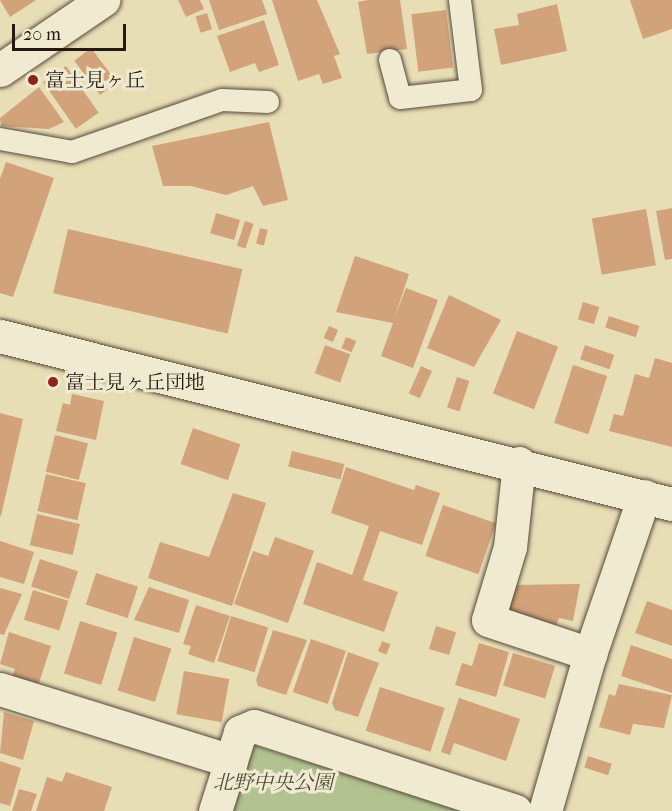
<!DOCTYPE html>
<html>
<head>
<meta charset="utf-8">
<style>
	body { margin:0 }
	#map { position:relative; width:672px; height:811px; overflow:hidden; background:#e8deb6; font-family:"IM FELL French Canon","Noto Serif JP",serif }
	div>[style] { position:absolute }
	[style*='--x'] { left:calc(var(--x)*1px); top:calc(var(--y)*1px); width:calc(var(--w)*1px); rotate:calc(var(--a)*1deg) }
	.green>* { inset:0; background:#b2c291 }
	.building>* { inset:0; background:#d2a27b; transform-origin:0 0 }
	.roads { filter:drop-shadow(0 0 2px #564a3c) drop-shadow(0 0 2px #564a3c) }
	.service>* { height:22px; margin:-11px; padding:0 11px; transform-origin:11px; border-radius:11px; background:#f0ead0 }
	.minor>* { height:33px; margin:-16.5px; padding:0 16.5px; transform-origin:16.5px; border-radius:16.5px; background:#f0ead0 }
	.tertiary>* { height:33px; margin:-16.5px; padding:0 16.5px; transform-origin:16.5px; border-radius:16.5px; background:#f0ead0 }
	.secondary>* { height:33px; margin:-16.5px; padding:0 16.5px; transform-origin:16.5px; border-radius:16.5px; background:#f0ead0 }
	.dots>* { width:16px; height:16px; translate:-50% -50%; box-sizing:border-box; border:3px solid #f0ead0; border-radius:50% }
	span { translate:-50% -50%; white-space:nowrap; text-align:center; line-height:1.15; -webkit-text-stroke:6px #f0ead0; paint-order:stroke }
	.poi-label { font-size:20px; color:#251913 }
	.left { translate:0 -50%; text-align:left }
	.park-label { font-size:20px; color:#4f4c39; font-style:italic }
	.scale { position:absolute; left:12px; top:24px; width:114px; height:27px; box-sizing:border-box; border:3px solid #251913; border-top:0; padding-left:8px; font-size:18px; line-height:21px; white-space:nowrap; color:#251913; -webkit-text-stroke:4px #f0ead0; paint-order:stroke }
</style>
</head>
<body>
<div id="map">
	<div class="green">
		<i style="clip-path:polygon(253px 745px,466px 811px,233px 811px)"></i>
	</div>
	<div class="building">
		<i style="clip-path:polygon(0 0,36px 0,10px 17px)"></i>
		<i style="clip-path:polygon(178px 0,200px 0,204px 9px,186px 17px)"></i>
		<i style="clip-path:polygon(209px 0,262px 0,267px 14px,219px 30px)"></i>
		<i style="clip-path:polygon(272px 0,317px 0,340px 54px,334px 56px,342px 78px,323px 84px,319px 74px,298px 81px)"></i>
		<i style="clip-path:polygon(368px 0,400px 0,407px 49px,367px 54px,358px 2px)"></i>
		<i style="clip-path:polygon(630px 0,672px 0,672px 29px,643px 39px)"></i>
		<i style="clip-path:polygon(557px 4px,567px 51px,501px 65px,494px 29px,519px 25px,517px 14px)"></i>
		<i style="left:446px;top:10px;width:58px;height:35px;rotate:83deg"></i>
		<i style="left:207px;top:13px;width:17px;height:12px;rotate:73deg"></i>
		<i style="clip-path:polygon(264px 20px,279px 65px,259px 72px,255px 63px,230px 72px,217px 36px)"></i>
		<i style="left:91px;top:48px;width:43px;height:21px;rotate:53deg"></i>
		<i style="left:66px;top:66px;width:57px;height:28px;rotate:55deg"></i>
		<i style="clip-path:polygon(39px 87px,64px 122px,49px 129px,1px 126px,0 118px)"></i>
		<i style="clip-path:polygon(269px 122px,288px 200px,263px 206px,253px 186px,226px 195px,191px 186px,163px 186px,152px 146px)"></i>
		<i style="clip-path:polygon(6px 162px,54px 178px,13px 297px,0 293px,0 179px)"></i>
		<i style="clip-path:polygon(672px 208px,672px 259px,665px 260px,656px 211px)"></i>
		<i style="left:646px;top:209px;width:57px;height:55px;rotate:80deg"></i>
		<i style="left:216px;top:213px;width:25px;height:21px;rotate:16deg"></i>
		<i style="left:245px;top:221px;width:9px;height:26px;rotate:18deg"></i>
		<i style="left:260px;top:228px;width:8px;height:16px;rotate:14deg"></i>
		<i style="left:68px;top:229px;width:179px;height:66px;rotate:13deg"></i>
		<i style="clip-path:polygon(355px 256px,409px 274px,394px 319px,406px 288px,438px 300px,413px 368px,381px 356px,393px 323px,336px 312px)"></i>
		<i style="clip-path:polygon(449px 295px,501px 320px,474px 367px,427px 348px)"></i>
		<i style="left:583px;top:302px;width:17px;height:18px;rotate:17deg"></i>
		<i style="left:609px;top:316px;width:32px;height:12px;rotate:18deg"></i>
		<i style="left:329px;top:326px;width:10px;height:13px;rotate:24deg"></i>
		<i style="left:517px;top:331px;width:44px;height:67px;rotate:21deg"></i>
		<i style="left:346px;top:337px;width:11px;height:12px;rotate:22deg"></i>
		<i style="left:325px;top:345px;width:27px;height:30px;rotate:20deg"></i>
		<i style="left:585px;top:345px;width:31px;height:15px;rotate:19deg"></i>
		<i style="clip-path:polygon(655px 358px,672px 363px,672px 447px,609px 431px,614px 414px,623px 416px,635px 374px,649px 378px)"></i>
		<i style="left:573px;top:365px;width:36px;height:61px;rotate:18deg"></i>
		<i style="left:421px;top:366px;width:12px;height:30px;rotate:24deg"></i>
		<i style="left:457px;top:377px;width:13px;height:32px;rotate:18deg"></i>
		<i style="clip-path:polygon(72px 394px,104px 401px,96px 440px,56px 431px,63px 403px,70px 405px)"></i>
		<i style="clip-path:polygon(0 413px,23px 419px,1px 516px,0 516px)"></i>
		<i style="left:193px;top:428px;width:50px;height:38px;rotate:19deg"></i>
		<i style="left:55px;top:435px;width:34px;height:38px;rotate:14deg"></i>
		<i style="left:292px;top:451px;width:54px;height:16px;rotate:14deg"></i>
		<i style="clip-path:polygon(346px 467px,414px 490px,416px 485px,440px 493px,422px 545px,380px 531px,363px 580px,398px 592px,384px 632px,303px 604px,317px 562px,352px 575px,369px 526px,331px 513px)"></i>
		<i style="left:46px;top:474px;width:41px;height:38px;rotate:13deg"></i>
		<i style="clip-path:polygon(233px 493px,266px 503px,232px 606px,148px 578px,160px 542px,209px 557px)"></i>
		<i style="left:443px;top:505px;width:56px;height:54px;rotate:19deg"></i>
		<i style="left:37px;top:514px;width:44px;height:32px;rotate:13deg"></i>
		<i style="clip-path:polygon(275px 537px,314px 551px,288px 623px,234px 604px,253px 551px,268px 556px)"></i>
		<i style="clip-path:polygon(0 541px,34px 552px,24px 584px,0 577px)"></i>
		<i style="left:40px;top:559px;width:40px;height:29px;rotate:18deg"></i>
		<i style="left:96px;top:573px;width:44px;height:33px;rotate:18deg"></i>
		<i style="clip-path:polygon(580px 584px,573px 621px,559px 618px,556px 625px,506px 611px,509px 585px)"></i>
		<i style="clip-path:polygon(149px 587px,189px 600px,179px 633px,134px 620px)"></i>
		<i style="clip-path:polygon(0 588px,22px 594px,4px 635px,0 634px)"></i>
		<i style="left:33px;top:590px;width:37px;height:31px;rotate:17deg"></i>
		<i style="clip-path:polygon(647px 601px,672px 610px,672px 646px,635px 633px)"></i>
		<i style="clip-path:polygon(196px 605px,230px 616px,214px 663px,188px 654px,191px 646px,183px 644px)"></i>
		<i style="left:231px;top:616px;width:39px;height:47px;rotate:17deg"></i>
		<i style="left:80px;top:621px;width:39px;height:55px;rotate:17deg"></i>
		<i style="left:436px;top:626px;width:21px;height:24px;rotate:17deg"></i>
		<i style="clip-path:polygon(273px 630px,307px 640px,286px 695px,258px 686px,256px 680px)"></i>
		<i style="clip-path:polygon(9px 632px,51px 646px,37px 689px,11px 680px,15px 669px,0 664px)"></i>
		<i style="left:134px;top:637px;width:39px;height:56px;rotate:17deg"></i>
		<i style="left:311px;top:639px;width:37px;height:56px;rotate:19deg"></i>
		<i style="left:382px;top:641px;width:9px;height:11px;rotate:21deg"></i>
		<i style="clip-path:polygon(479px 643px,509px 652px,496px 697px,455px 685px,462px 663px,472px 666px)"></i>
		<i style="clip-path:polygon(631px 645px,672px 659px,672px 693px,621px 676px)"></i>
		<i style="clip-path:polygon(348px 652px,379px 663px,358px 717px,335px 710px,332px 703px)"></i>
		<i style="left:513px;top:653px;width:44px;height:34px;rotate:17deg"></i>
		<i style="left:184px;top:671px;width:46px;height:44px;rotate:10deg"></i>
		<i style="clip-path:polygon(619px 684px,672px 695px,664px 728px,633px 724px,630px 735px,599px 727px,609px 694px,615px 696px)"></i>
		<i style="left:380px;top:687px;width:68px;height:46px;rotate:18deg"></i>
		<i style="clip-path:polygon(459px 698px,520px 719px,506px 761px,454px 743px,450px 755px,441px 752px)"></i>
		<i style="clip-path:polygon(4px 712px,34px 721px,23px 760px,0 753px)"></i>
		<i style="left:588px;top:756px;width:25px;height:12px;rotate:18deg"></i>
		<i style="clip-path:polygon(0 761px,21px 768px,10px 806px,0 803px)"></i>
		<i style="clip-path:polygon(66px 772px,112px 787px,104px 811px,36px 811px,47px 777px,62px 782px)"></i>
		<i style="clip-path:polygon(19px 789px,37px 794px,31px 811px,12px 811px)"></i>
	</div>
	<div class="roads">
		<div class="service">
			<i style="--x:390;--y:60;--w:39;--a:75"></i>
			<i style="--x:400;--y:98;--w:71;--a:-6.4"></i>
			<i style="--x:471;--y:90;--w:91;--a:-97"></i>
			<i style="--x:0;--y:139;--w:73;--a:10.2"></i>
			<i style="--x:72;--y:152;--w:159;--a:-19.1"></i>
			<i style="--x:222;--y:100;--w:46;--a:2.5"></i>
		</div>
		<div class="minor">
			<i style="--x:519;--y:463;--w:84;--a:96.1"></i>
			<i style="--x:510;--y:547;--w:76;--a:106.8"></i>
			<i style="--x:488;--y:620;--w:108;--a:18.4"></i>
			<i style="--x:0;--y:689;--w:242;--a:17.3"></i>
			<i style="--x:215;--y:811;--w:83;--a:-72.4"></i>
			<i style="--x:240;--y:732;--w:15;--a:-23"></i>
			<i style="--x:254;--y:726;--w:275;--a:18"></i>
		</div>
		<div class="tertiary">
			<i style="--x:0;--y:336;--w:693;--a:14.04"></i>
			<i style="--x:545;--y:811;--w:163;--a:-74"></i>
			<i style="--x:590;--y:654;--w:167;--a:-71.1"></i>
		</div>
		<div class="secondary">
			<i style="--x:0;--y:70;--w:125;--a:-34.2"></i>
		</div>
	</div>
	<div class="dots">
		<i style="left:33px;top:80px;background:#8f2418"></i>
		<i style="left:53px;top:382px;background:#8f2418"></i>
	</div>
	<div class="poi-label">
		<span class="left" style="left:45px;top:80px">富士見ヶ丘</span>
		<span class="left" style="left:65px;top:382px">富士見ヶ丘団地</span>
	</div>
	<div class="park-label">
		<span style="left:273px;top:782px">北野中央公園</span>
	</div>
	<div class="scale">20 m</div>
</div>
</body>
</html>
